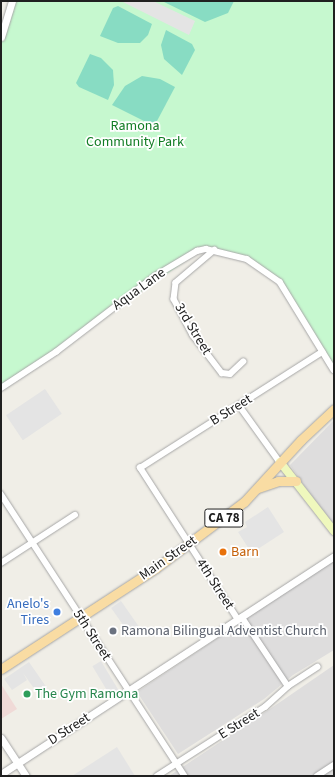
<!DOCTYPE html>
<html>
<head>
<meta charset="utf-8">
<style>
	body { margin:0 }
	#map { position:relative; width:335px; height:777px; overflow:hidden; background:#f0eee7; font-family:"Source Sans 3",sans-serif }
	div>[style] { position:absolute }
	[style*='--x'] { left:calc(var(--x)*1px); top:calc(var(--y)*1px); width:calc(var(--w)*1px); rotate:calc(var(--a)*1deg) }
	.residential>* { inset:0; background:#dedddd }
	.commercial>* { inset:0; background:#f0dad7 }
	.park>* { inset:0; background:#c6f8cf }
	.pitch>* { inset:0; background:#88dcc3 }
	.parking>* { inset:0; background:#e4e4e4; transform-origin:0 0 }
	.roads { filter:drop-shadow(0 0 1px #a7a7a7) drop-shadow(0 0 1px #a7a7a7) }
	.minor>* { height:5.5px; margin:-2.75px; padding:0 2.75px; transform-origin:2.75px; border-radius:2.75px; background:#fff }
	.tertiary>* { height:7px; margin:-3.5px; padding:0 3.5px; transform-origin:3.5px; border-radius:3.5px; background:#fff }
	.secondary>* { height:8px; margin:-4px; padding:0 4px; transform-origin:4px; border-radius:4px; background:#eff8bd }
	.primary>* { height:9px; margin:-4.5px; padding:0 4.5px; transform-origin:4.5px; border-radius:4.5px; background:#f9dca3 }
	.dots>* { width:11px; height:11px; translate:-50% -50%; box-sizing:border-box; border:2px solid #fff; border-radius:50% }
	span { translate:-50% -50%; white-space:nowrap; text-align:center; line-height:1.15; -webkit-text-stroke:3.5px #fff; paint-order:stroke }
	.shield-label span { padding:1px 3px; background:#fff; border:1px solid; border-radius:3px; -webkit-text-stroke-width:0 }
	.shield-label { font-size:13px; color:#202020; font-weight:700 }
	.park-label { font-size:14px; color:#107c23 }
	.street-label { font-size:14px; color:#202020 }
	.food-label { font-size:14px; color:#c56008 }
	.left { translate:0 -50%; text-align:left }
	.shop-label { font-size:14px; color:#366cbe }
	.right { translate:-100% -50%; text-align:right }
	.worship-label { font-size:14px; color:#5b616d }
	.leisure-label { font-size:14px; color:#27864d }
	.frame { position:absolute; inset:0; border:2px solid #202020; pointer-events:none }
</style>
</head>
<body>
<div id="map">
	<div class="residential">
		<i style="clip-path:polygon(334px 420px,334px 529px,290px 465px)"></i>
		<i style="clip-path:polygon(334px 560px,334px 650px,293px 675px,264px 699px,178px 754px,137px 692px)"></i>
		<i style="clip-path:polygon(334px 665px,334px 776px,169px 776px,270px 709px)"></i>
	</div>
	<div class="commercial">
		<i style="clip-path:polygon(1px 684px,17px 709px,1px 719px)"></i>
	</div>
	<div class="park">
		<i style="clip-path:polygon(12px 1px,334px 1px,334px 370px,285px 289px,252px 262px,213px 249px,196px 254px,1px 388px,1px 38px)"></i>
	</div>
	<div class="pitch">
		<i style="clip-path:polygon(162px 1px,234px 1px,228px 13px,205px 22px)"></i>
		<i style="clip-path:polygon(118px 6px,152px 24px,148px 35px,140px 43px,118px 43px,100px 36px,113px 8px)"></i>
		<i style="clip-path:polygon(166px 30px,192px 44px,195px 50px,182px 75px,164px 59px,161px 45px)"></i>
		<i style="clip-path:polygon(90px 54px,101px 58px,113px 70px,114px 85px,108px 100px,79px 87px,76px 83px)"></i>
		<i style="clip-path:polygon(142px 76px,160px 79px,175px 87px,157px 121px,150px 124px,112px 105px,125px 86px)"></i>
	</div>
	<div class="parking">
		<i style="clip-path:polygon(121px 1px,153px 1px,195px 21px,189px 35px)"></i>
		<i style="left:45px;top:389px;width:30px;height:47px;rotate:56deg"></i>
		<i style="clip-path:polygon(268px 507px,284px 532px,247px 556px,244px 552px,249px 549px,238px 532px,247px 527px,245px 522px)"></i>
		<i style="left:121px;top:601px;width:32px;height:12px;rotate:55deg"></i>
		<i style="left:101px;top:661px;width:35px;height:10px;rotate:59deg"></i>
		<i style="clip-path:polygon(29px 662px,47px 688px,38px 694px,23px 673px,27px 680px,12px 690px,4px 679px)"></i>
		<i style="clip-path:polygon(117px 747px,135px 776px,72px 776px)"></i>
	</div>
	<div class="roads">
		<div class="minor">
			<i style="--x:215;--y:250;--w:51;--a:139.8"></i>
			<i style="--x:176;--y:283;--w:16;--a:97"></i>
			<i style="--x:174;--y:299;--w:41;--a:62.2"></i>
			<i style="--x:193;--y:335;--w:48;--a:52.7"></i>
			<i style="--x:222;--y:373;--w:8;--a:7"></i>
			<i style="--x:230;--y:374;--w:18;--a:-43"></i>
			<i style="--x:1;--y:388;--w:66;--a:-33.2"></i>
			<i style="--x:56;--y:352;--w:125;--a:-37.5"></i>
			<i style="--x:155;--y:276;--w:49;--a:-30.8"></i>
			<i style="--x:197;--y:251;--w:9;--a:-13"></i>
			<i style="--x:206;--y:249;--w:42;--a:13.7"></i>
			<i style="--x:247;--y:259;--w:40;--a:34.9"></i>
			<i style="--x:280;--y:282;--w:103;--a:58.5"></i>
			<i style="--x:239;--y:405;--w:70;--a:54.3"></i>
			<i style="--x:1;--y:494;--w:337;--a:56.9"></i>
			<i style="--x:1;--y:563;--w:88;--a:-33"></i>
			<i style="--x:242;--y:617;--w:83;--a:56.3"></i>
			<i style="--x:238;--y:620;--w:181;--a:-122.8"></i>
			<i style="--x:140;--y:468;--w:216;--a:-32.5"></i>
			<i style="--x:157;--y:776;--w:128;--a:-32.6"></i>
			<i style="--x:265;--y:707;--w:31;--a:-42"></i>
			<i style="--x:288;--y:686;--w:35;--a:-33"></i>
			<i style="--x:317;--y:776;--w:20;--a:-33"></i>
		</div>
		<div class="tertiary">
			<i style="--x:1;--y:37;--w:38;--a:-73"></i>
			<i style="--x:1;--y:738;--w:45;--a:56.7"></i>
			<i style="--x:1;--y:774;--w:398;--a:-33.2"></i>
		</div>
		<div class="secondary">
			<i style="--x:280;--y:462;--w:88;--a:52"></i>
		</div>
		<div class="primary">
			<i style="--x:258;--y:488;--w:21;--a:-19"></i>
			<i style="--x:278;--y:481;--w:18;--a:0"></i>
			<i style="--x:1;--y:669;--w:185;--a:-33.1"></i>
			<i style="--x:156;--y:568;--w:110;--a:-36.9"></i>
			<i style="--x:244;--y:502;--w:84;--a:-47.4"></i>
			<i style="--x:301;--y:440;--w:45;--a:-43.2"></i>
		</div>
	</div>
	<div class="dots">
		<i style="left:223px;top:552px;background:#e8710a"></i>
		<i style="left:57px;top:612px;background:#3f7fe0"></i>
		<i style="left:113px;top:631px;background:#6b7280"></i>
		<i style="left:27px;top:694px;background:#2e9e5b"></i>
	</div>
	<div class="shield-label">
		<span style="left:224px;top:518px">CA 78</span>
	</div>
	<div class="park-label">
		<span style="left:135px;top:134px">Ramona<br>Community Park</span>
	</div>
	<div class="street-label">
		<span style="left:139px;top:289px;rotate:-36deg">Aqua Lane</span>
		<span style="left:193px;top:329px;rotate:59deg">3rd Street</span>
		<span style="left:231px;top:410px;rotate:-32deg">B Street</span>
		<span style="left:168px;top:558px;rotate:-35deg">Main Street</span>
		<span style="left:215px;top:584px;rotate:57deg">4th Street</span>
		<span style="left:92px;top:635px;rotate:57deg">5th Street</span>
		<span style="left:239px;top:724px;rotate:-32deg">E Street</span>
		<span style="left:69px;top:729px;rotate:-33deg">D Street</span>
	</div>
	<div class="food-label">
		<span class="left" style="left:231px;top:552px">Barn</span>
	</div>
	<div class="shop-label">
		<span class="right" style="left:49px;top:612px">Anelo's<br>Tires</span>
	</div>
	<div class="worship-label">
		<span class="left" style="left:121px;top:631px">Ramona Bilingual Adventist Church</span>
	</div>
	<div class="leisure-label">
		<span class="left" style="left:35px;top:694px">The Gym Ramona</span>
	</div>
	<div class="frame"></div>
</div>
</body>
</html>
